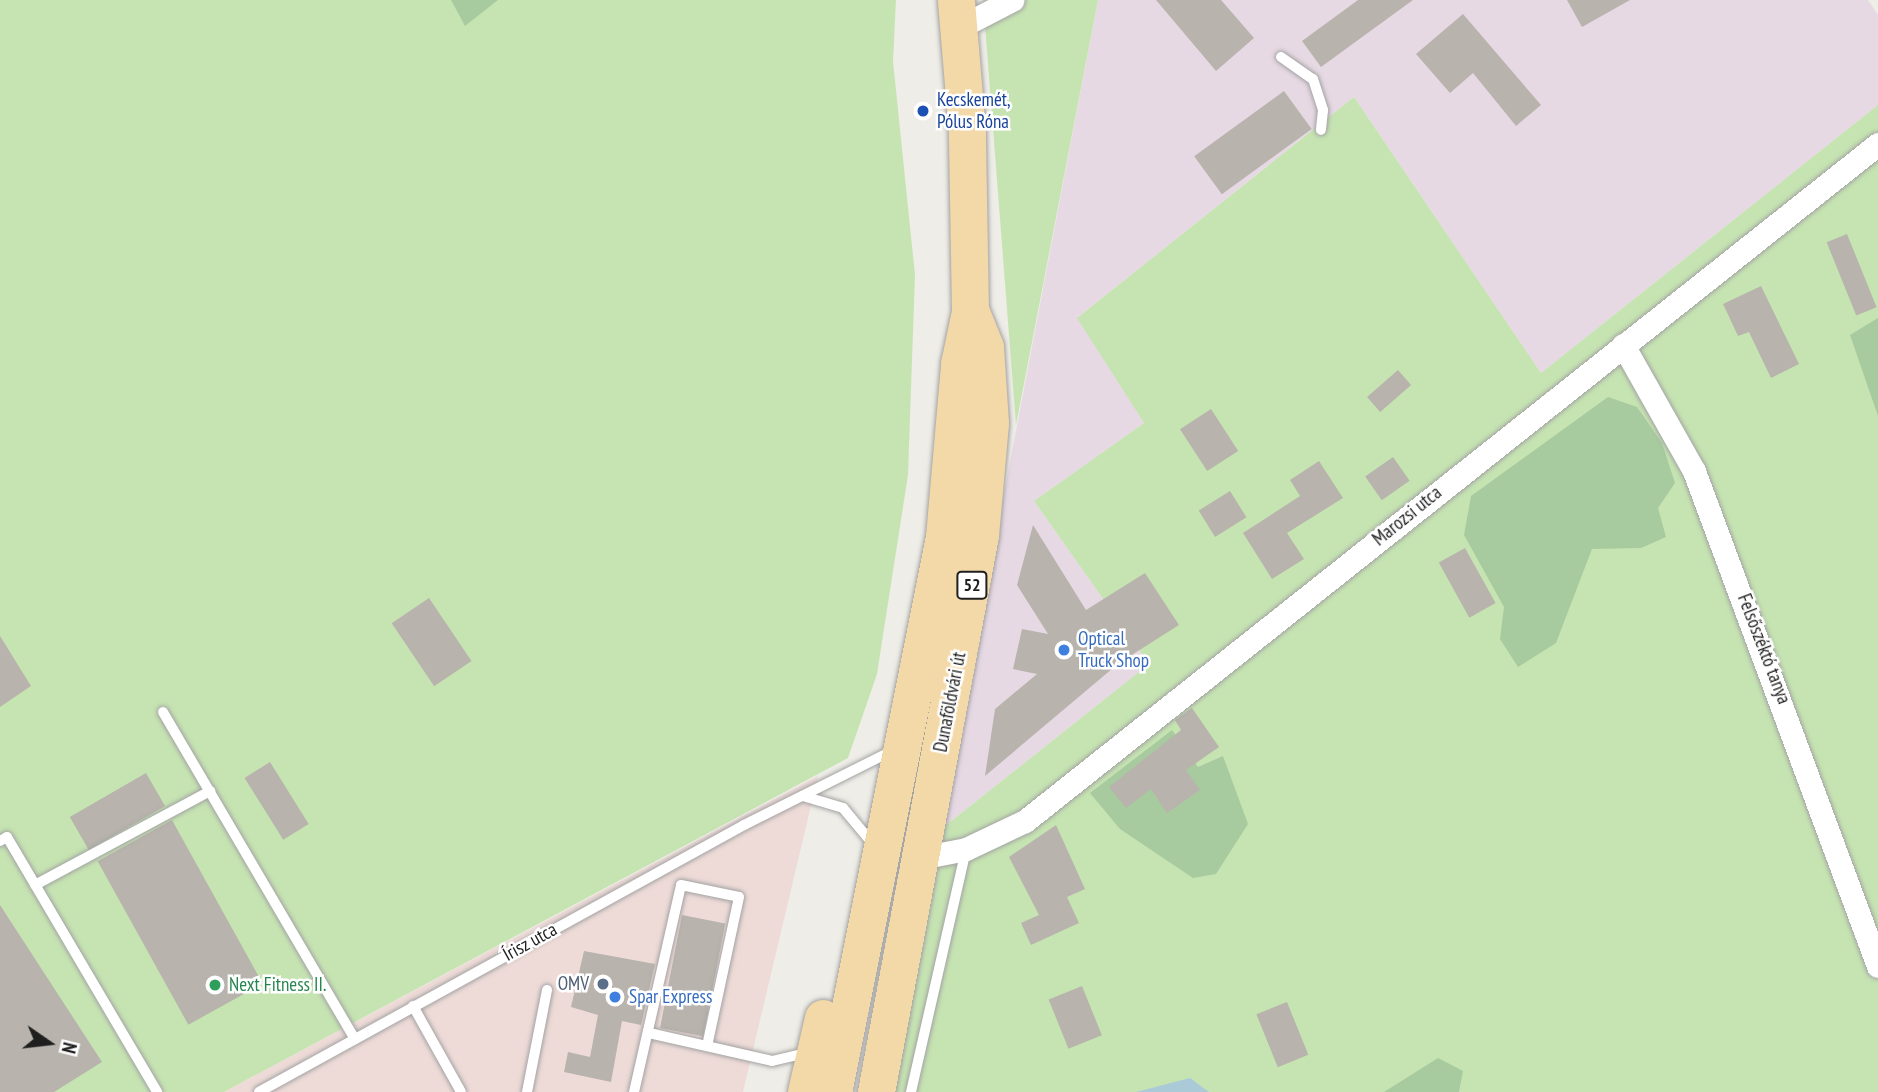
<!DOCTYPE html>
<html>
<head>
<meta charset="utf-8">
<style>
	body { margin:0 }
	#map { position:relative; width:1878px; height:1092px; overflow:hidden; background:#efede7; font-family:"PT Sans Narrow",sans-serif }
	div>[style] { position:absolute }
	[style*='--x'] { left:calc(var(--x)*1px); top:calc(var(--y)*1px); width:calc(var(--w)*1px); rotate:calc(var(--a)*1deg) }
	.commercial>* { inset:0; background:#eedbd8 }
	.industrial>* { inset:0; background:#e7d9e4 }
	.grass>* { inset:0; background:#c6e4b2 }
	.forest>* { inset:0; background:#a8ca9f }
	.water>* { inset:0; background:#abcad8 }
	.building>* { inset:0; background:#b8b3ac; transform-origin:0 0 }
	.roads { filter:drop-shadow(0 0 2px #a3a3a3) drop-shadow(0 0 2px #a3a3a3) }
	.lane>* { height:10px; margin:-5px; padding:0 5px; transform-origin:5px; border-radius:5px; background:#fff }
	.street>* { height:23px; margin:-11.5px; padding:0 11.5px; transform-origin:11.5px; border-radius:11.5px; background:#fff }
	.primary>* { height:37px; margin:-18.5px; padding:0 18.5px; transform-origin:18.5px; border-radius:18.5px; background:#f3d9a8 }
	.dots>* { width:19px; height:19px; translate:-50% -50%; box-sizing:border-box; border:4px solid #fff; border-radius:50% }
	span { translate:-50% -50%; white-space:nowrap; text-align:center; line-height:1.15; -webkit-text-stroke:5px #fff; paint-order:stroke }
	.shield-label span { padding:2px 5px; background:#fff; border:2px solid; border-radius:5px; -webkit-text-stroke-width:0 }
	.shield-label { font-size:18px; color:#1f1f1f; font-weight:700 }
	.transit-label { font-size:19px; color:#164399 }
	.left { translate:0 -50%; text-align:left }
	.street-label { font-size:19px; color:#1f1f1f }
	.shop-label { font-size:19px; color:#366cbe }
	.service-label { font-size:19px; color:#4e5e75 }
	.right { translate:-100% -50%; text-align:right }
	.leisure-label { font-size:19px; color:#27864d }
	.north { position:absolute; left:14px; top:1008px; width:70px; height:70px; -webkit-text-stroke:5px #fff; paint-order:stroke; rotate:104deg; font-size:19px; font-weight:700; line-height:28px; text-align:center; color:#1f1f1f }
	.north::after { content:''; display:block; margin:auto; width:24px; height:32px; background:#1f1f1f; clip-path:polygon(50% 0,100% 100%,50% 72%,0 100%) }
</style>
</head>
<body>
<div id="map">
	<div class="commercial">
		<i style="clip-path:polygon(818px 776px,743px 1092px,224px 1092px)"></i>
	</div>
	<div class="industrial">
		<i style="clip-path:polygon(1098px 0,1868px 0,1878px 15px,1878px 105px,1541px 373px,1354px 97px,1078px 317px,1144px 423px,1034px 501px,1149px 664px,940px 830px)"></i>
	</div>
	<div class="grass">
		<i style="clip-path:polygon(0 0,896px 0,893px 61px,915px 275px,908px 475px,877px 674px,848px 758px,224px 1092px,0 1092px)"></i>
		<i style="clip-path:polygon(983px 0,1098px 0,1016px 425px)"></i>
		<i style="clip-path:polygon(1354px 97px,1541px 373px,1878px 105px,1878px 1092px,888px 1092px,940px 830px,1149px 664px,1034px 501px,1144px 423px,1077px 318px)"></i>
	</div>
	<div class="forest">
		<i style="clip-path:polygon(451px 0,498px 0,465px 26px)"></i>
		<i style="clip-path:polygon(1878px 318px,1878px 416px,1850px 335px)"></i>
		<i style="clip-path:polygon(1608px 397px,1637px 407px,1662px 443px,1675px 483px,1658px 508px,1666px 537px,1641px 548px,1592px 549px,1556px 643px,1518px 667px,1500px 639px,1504px 607px,1464px 535px,1471px 496px)"></i>
		<i style="clip-path:polygon(1172px 730px,1198px 767px,1223px 756px,1248px 824px,1216px 874px,1193px 878px,1120px 829px,1090px 793px)"></i>
		<i style="clip-path:polygon(1438px 1058px,1463px 1071px,1459px 1092px,1384px 1092px)"></i>
	</div>
	<div class="water">
		<i style="clip-path:polygon(1190px 1078px,1209px 1092px,1136px 1092px)"></i>
	</div>
	<div class="building">
		<i style="clip-path:polygon(1156px 0,1221px 0,1254px 38px,1216px 71px)"></i>
		<i style="clip-path:polygon(1358px 0,1413px 0,1321px 67px,1302px 41px)"></i>
		<i style="clip-path:polygon(1567px 0,1630px 0,1582px 27px)"></i>
		<i style="clip-path:polygon(1463px 14px,1541px 105px,1516px 126px,1473px 73px,1450px 93px,1416px 54px)"></i>
		<i style="left:1284px;top:91px;width:47px;height:111px;rotate:54deg"></i>
		<i style="left:1847px;top:234px;width:79px;height:22px;rotate:68deg"></i>
		<i style="clip-path:polygon(1761px 286px,1799px 364px,1771px 378px,1749px 332px,1738px 336px,1723px 304px)"></i>
		<i style="left:1398px;top:370px;width:20px;height:41px;rotate:49deg"></i>
		<i style="left:1211px;top:409px;width:50px;height:37px;rotate:57deg"></i>
		<i style="left:1393px;top:457px;width:29px;height:34px;rotate:55deg"></i>
		<i style="clip-path:polygon(1319px 461px,1343px 498px,1287px 533px,1304px 559px,1272px 579px,1243px 533px,1300px 496px,1290px 480px)"></i>
		<i style="left:1230px;top:491px;width:31px;height:37px;rotate:58deg"></i>
		<i style="clip-path:polygon(1033px 525px,1086px 610px,1145px 573px,1179px 625px,1119px 663px,985px 776px,995px 709px,1037px 674px,1013px 669px,1022px 629px,1048px 634px,1017px 585px)"></i>
		<i style="left:1465px;top:548px;width:63px;height:30px;rotate:61deg"></i>
		<i style="left:429px;top:598px;width:76px;height:45px;rotate:56deg"></i>
		<i style="clip-path:polygon(0 636px,31px 686px,0 707px)"></i>
		<i style="clip-path:polygon(1192px 708px,1219px 747px,1186px 770px,1200px 790px,1167px 813px,1151px 789px,1126px 808px,1109px 787px,1181px 730px,1175px 720px)"></i>
		<i style="left:270px;top:762px;width:73px;height:30px;rotate:58deg"></i>
		<i style="left:146px;top:773px;width:38px;height:88px;rotate:60deg"></i>
		<i style="left:172px;top:820px;width:187px;height:85px;rotate:61deg"></i>
		<i style="clip-path:polygon(1056px 825px,1085px 889px,1067px 897px,1079px 923px,1031px 945px,1021px 923px,1039px 915px,1009px 857px)"></i>
		<i style="clip-path:polygon(0 905px,102px 1062px,54px 1092px,0 1092px)"></i>
		<i style="left:682px;top:915px;width:44px;height:115px;rotate:11deg"></i>
		<i style="clip-path:polygon(584px 951px,655px 964px,641px 1025px,622px 1021px,611px 1082px,564px 1072px,568px 1052px,590px 1057px,598px 1015px,571px 1007px)"></i>
		<i style="left:1082px;top:986px;width:53px;height:36px;rotate:68deg"></i>
		<i style="left:1287px;top:1002px;width:57px;height:33px;rotate:68deg"></i>
	</div>
	<div class="roads">
		<div class="lane">
			<i style="--x:1281;--y:57;--w:39;--a:35"></i>
			<i style="--x:1313;--y:79;--w:33;--a:72"></i>
			<i style="--x:1323;--y:110;--w:20;--a:96"></i>
			<i style="--x:163;--y:712;--w:379;--a:59.6"></i>
			<i style="--x:803;--y:796;--w:42;--a:16.7"></i>
			<i style="--x:843;--y:808;--w:47;--a:50.2"></i>
			<i style="--x:0;--y:841;--w:8;--a:-30"></i>
			<i style="--x:7;--y:837;--w:296;--a:59.5"></i>
			<i style="--x:35;--y:885;--w:199;--a:-28.2"></i>
			<i style="--x:413;--y:1006;--w:98;--a:60.8"></i>
			<i style="--x:649;--y:1033;--w:126;--a:12.8"></i>
			<i style="--x:772;--y:1061;--w:39;--a:-13"></i>
			<i style="--x:259;--y:1092;--w:554;--a:-28.83"></i>
			<i style="--x:744;--y:825;--w:165;--a:-26.6"></i>
			<i style="--x:527;--y:1092;--w:104;--a:-78.9"></i>
			<i style="--x:634;--y:1092;--w:212;--a:-77.2"></i>
			<i style="--x:681;--y:885;--w:59;--a:11.7"></i>
			<i style="--x:739;--y:897;--w:152;--a:102.1"></i>
			<i style="--x:911;--y:1092;--w:249;--a:-77.2"></i>
		</div>
		<div class="street">
			<i style="--x:960;--y:27;--w:59;--a:-27.4"></i>
			<i style="--x:1623;--y:345;--w:145;--a:60.6"></i>
			<i style="--x:1694;--y:471;--w:528;--a:69.61"></i>
			<i style="--x:920;--y:858;--w:47;--a:-11.1"></i>
			<i style="--x:966;--y:849;--w:65;--a:-25.4"></i>
			<i style="--x:1025;--y:821;--w:1089;--a:-38.44"></i>
		</div>
		<div class="primary">
			<i style="--x:806;--y:1092;--w:76;--a:-77.1"></i>
			<i style="--x:833;--y:1092;--w:566;--a:-78.69"></i>
			<i style="--x:944;--y:537;--w:174;--a:-85"></i>
			<i style="--x:959;--y:364;--w:53;--a:-78.1"></i>
			<i style="--x:970;--y:312;--w:180;--a:-91"></i>
			<i style="--x:967;--y:132;--w:132;--a:-94.8"></i>
			<i style="--x:876;--y:1092;--w:567;--a:-79.42"></i>
			<i style="--x:980;--y:535;--w:112;--a:-84.9"></i>
			<i style="--x:990;--y:423;--w:76;--a:-93.8"></i>
			<i style="--x:985;--y:347;--w:37;--a:-112"></i>
		</div>
	</div>
	<div class="dots">
		<i style="left:923px;top:111px;background:#1a4fb4"></i>
		<i style="left:1064px;top:650px;background:#3f7fe0"></i>
		<i style="left:603px;top:984px;background:#5c6f8a"></i>
		<i style="left:215px;top:985px;background:#2e9e5b"></i>
		<i style="left:615px;top:997px;background:#3f7fe0"></i>
	</div>
	<div class="shield-label">
		<span style="left:972px;top:585px">52</span>
	</div>
	<div class="transit-label">
		<span class="left" style="left:937px;top:111px">Kecskemét,<br>Pólus Róna</span>
	</div>
	<div class="street-label">
		<span style="left:1407px;top:516px;rotate:-39deg">Marozsi utca</span>
		<span style="left:1764px;top:649px;rotate:69deg">Felsőszéktó tanya</span>
		<span style="left:950px;top:702px;rotate:-79deg">Dunaföldvári út</span>
		<span style="left:530px;top:942px;rotate:-29deg">Írisz utca</span>
	</div>
	<div class="shop-label">
		<span class="left" style="left:1078px;top:650px">Optical<br>Truck Shop</span>
		<span class="left" style="left:629px;top:997px">Spar Express</span>
	</div>
	<div class="service-label">
		<span class="right" style="left:589px;top:984px">OMV</span>
	</div>
	<div class="leisure-label">
		<span class="left" style="left:229px;top:985px">Next Fitness II.</span>
	</div>
	<div class="north">N</div>
</div>
</body>
</html>
